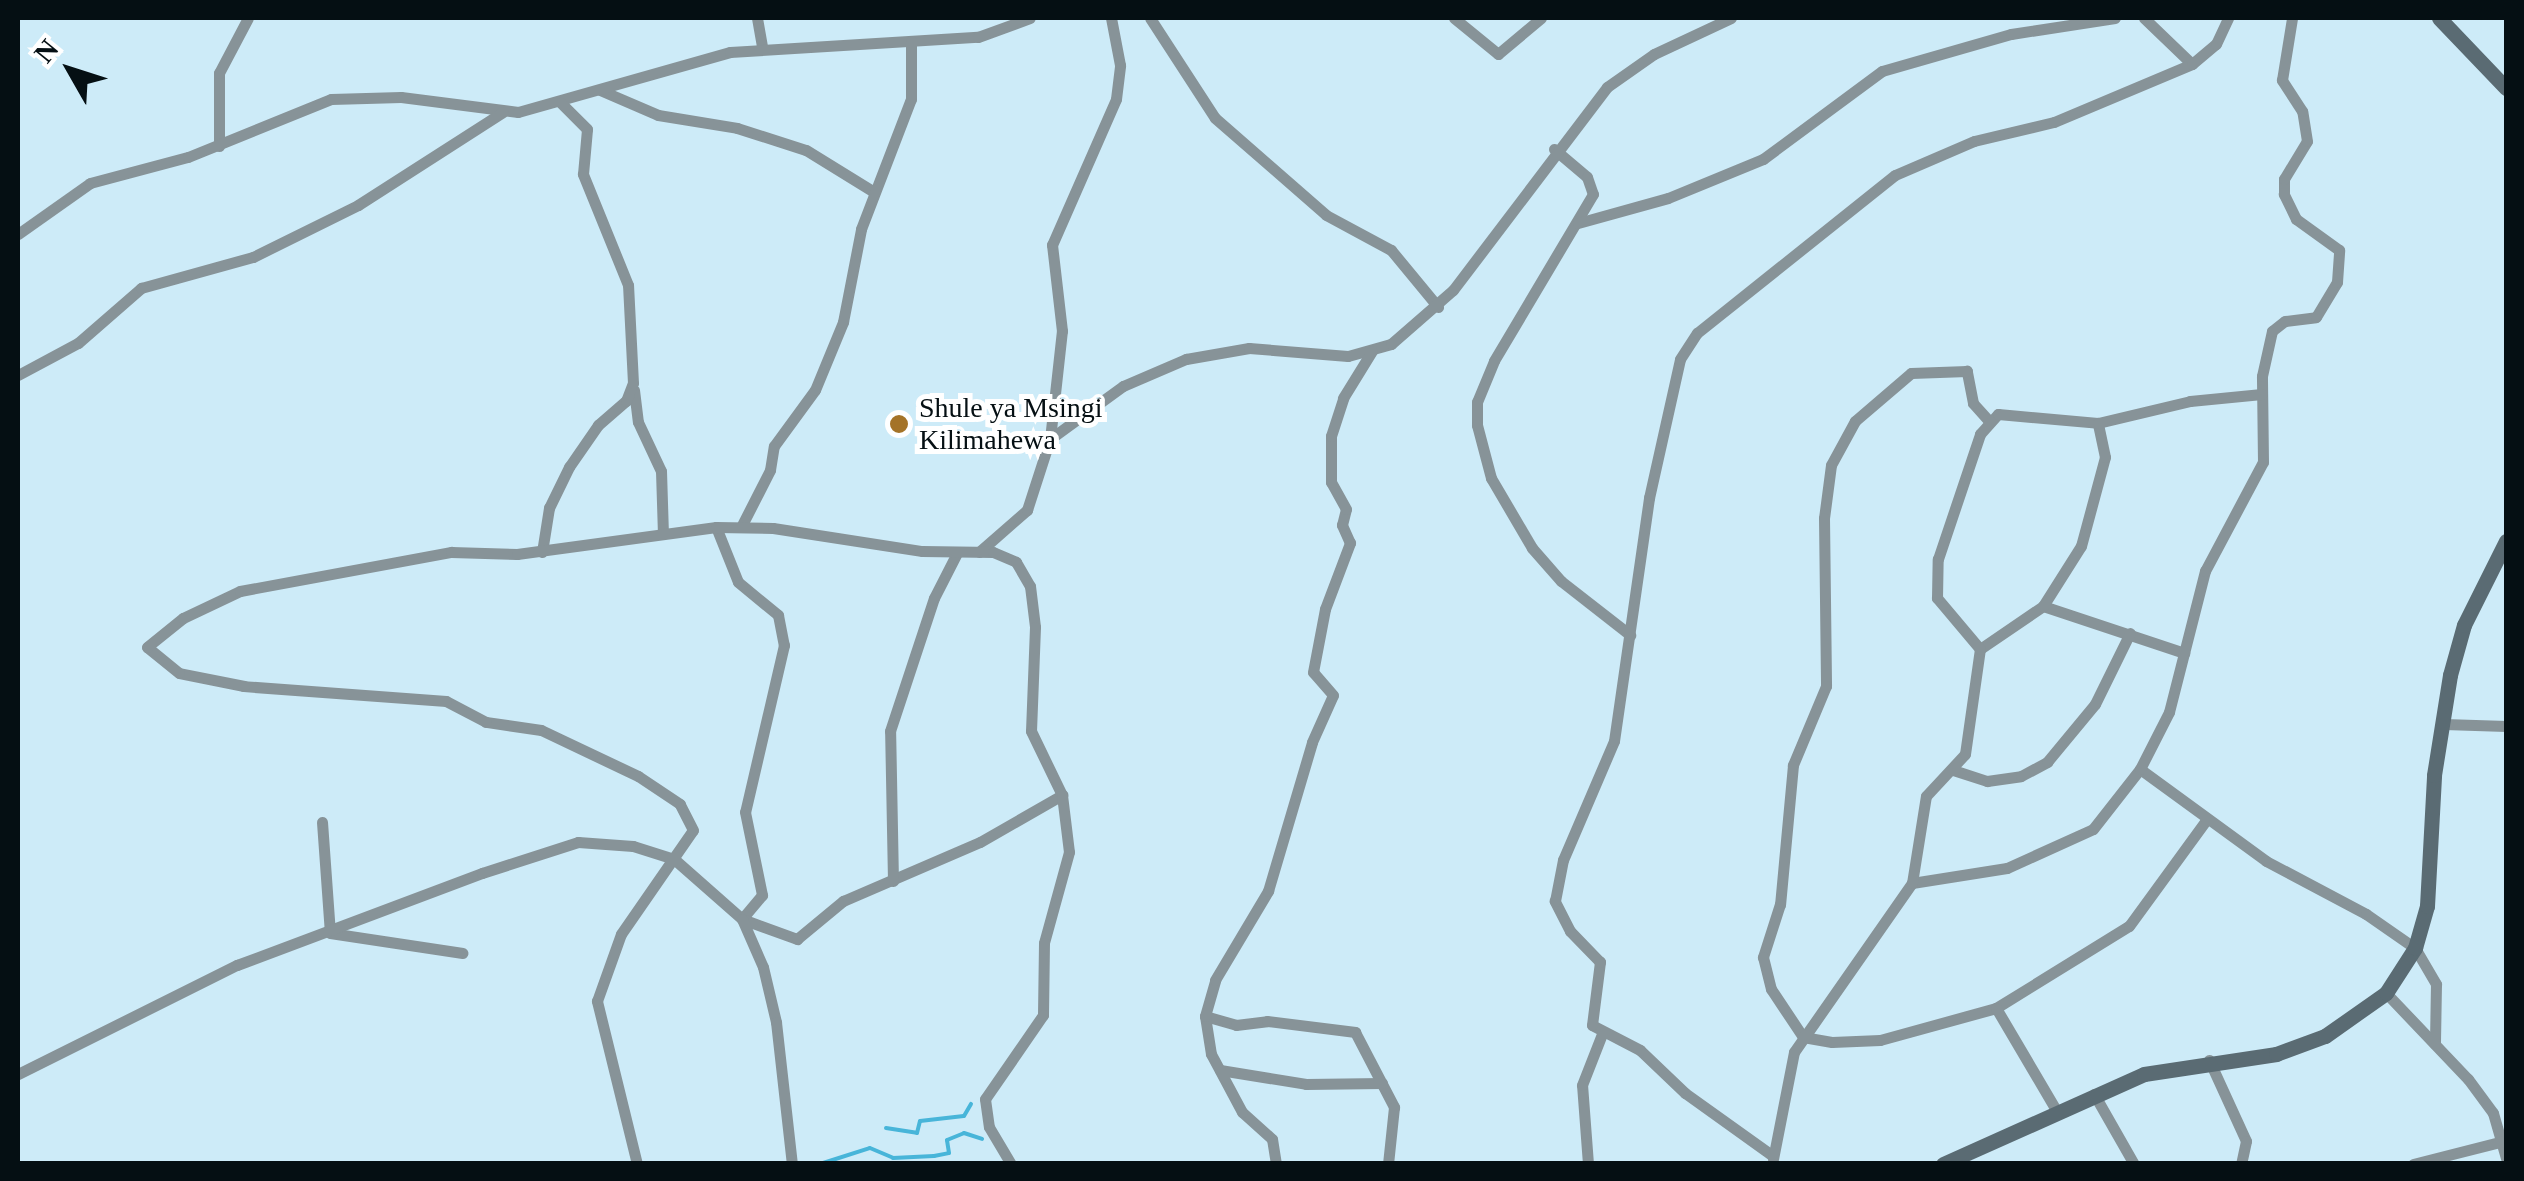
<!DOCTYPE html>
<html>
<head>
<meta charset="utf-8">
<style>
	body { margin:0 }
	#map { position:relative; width:2524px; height:1181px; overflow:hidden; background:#cdebf8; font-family:Georgia,serif }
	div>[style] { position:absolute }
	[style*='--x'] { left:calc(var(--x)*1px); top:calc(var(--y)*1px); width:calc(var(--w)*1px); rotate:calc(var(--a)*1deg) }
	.stream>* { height:4px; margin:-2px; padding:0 2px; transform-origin:2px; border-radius:2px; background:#48b5d9 }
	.street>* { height:11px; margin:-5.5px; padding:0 5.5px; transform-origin:5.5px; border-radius:5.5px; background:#879398 }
	.secondary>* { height:15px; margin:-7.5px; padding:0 7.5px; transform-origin:7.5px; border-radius:7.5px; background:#5a6b73 }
	.dots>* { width:28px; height:28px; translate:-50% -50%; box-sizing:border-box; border:5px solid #fff; border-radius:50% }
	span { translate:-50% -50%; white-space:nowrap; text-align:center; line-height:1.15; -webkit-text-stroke:10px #fff; paint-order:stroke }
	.poi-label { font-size:28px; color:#050f13 }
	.left { translate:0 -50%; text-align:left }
	.frame { position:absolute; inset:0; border:20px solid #050f13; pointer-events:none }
	.north { position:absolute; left:20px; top:20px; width:100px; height:100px; -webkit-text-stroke:8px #fff; paint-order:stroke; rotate:309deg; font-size:28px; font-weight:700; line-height:40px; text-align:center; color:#050f13 }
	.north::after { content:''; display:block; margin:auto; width:35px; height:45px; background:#050f13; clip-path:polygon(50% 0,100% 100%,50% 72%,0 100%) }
</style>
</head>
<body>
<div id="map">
	<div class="stream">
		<i style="--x:886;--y:1128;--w:31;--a:9"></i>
		<i style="--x:917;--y:1133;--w:12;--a:-76"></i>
		<i style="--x:920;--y:1121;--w:44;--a:-6.5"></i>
		<i style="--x:964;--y:1116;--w:14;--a:-60"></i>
		<i style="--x:820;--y:1164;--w:52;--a:-17.7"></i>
		<i style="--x:870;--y:1148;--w:25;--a:23"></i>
		<i style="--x:893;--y:1158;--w:41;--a:-2.8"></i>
		<i style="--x:934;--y:1156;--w:15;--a:-11"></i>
		<i style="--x:949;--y:1153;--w:13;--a:-99"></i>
		<i style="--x:947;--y:1140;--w:18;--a:-22"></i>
		<i style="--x:964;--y:1133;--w:19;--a:18"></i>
	</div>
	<div class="street">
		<i style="--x:757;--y:18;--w:29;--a:80"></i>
		<i style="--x:1150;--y:18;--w:119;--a:57"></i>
		<i style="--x:1215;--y:118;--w:147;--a:41.1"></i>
		<i style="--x:1326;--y:215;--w:74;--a:28.3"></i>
		<i style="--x:1391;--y:250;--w:74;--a:50.5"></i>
		<i style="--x:1454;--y:18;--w:57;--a:39.3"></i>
		<i style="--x:1498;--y:54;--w:56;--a:-39.9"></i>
		<i style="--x:2144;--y:18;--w:66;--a:43.8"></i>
		<i style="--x:600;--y:90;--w:63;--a:23.3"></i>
		<i style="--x:658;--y:115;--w:80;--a:9.3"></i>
		<i style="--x:737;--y:128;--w:72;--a:17.7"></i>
		<i style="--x:806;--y:150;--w:80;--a:31.7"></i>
		<i style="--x:219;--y:146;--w:73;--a:-90"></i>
		<i style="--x:219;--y:73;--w:62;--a:-62.2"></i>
		<i style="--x:1554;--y:149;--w:43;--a:40.3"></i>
		<i style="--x:1587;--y:177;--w:18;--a:71"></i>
		<i style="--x:1593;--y:194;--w:194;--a:120.7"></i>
		<i style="--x:1494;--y:361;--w:44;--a:112.5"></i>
		<i style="--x:1477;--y:402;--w:23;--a:90"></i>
		<i style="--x:1477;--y:425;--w:55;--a:75.2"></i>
		<i style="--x:1491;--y:478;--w:81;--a:59.6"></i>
		<i style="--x:1532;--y:548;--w:44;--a:48.7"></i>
		<i style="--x:1561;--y:581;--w:88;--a:38"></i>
		<i style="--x:1578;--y:223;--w:93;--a:-15.5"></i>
		<i style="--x:1668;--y:198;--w:103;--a:-22.3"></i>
		<i style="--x:1763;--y:159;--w:148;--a:-36.5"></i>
		<i style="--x:1882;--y:71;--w:134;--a:-16"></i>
		<i style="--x:2011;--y:34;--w:105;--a:-8.7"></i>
		<i style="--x:18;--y:234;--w:88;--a:-35.3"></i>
		<i style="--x:90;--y:183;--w:101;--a:-14.9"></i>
		<i style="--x:188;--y:157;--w:154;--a:-22.1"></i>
		<i style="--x:331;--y:99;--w:70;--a:-1.6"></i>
		<i style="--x:401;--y:97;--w:118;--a:7.3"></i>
		<i style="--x:518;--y:112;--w:220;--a:-15.8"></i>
		<i style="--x:730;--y:52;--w:248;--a:-3.5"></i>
		<i style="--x:978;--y:37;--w:55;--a:-20.1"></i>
		<i style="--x:18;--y:375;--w:68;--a:-28.1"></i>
		<i style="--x:78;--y:343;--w:84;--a:-41.1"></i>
		<i style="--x:141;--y:288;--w:116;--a:-15.5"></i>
		<i style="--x:253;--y:257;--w:117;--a:-26.3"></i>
		<i style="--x:358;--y:205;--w:172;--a:-32.7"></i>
		<i style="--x:634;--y:390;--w:32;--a:83"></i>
		<i style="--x:638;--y:422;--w:54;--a:64.9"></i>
		<i style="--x:661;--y:471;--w:63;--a:88.2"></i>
		<i style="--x:1989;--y:421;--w:24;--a:-132"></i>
		<i style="--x:1973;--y:403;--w:33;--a:-101"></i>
		<i style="--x:1967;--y:371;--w:56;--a:178"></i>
		<i style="--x:1911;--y:373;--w:74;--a:139.4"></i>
		<i style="--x:1855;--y:421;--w:50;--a:118.6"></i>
		<i style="--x:1831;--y:465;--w:53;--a:97.5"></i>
		<i style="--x:1824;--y:518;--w:168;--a:89.3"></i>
		<i style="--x:1826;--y:686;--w:86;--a:112.7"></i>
		<i style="--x:1793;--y:765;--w:140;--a:95.3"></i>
		<i style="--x:1780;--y:904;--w:56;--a:107.8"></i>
		<i style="--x:1763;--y:957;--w:33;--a:76"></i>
		<i style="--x:1771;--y:989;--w:58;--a:56.3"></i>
		<i style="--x:1803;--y:1037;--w:29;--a:10"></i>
		<i style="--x:1832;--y:1042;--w:48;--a:-2.4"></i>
		<i style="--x:1880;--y:1040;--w:120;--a:-15.4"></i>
		<i style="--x:1996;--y:1008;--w:156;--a:-31.7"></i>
		<i style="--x:2129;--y:926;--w:132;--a:-53.9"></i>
		<i style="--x:1050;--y:439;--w:90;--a:-36"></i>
		<i style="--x:1123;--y:386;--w:69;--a:-23.2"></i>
		<i style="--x:1186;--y:359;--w:64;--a:-9.9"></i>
		<i style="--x:1249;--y:348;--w:99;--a:4.6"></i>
		<i style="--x:1348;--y:356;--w:45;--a:-15.6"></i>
		<i style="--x:1391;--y:344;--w:82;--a:-41.1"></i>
		<i style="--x:1453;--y:290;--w:255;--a:-52.8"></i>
		<i style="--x:1607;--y:87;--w:57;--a:-35.1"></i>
		<i style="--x:1654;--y:54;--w:85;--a:-25.1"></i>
		<i style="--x:716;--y:527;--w:59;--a:68.2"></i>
		<i style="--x:738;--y:582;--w:52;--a:39.5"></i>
		<i style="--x:778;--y:615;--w:31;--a:79"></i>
		<i style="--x:784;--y:645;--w:171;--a:103.1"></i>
		<i style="--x:745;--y:812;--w:85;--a:78.4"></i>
		<i style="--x:762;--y:895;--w:31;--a:130"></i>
		<i style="--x:742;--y:919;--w:59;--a:20"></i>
		<i style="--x:797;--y:939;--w:60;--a:-39.6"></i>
		<i style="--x:843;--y:901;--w:149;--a:-23.3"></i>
		<i style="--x:980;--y:842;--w:95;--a:-29.8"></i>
		<i style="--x:741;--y:527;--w:64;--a:-63"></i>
		<i style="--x:770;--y:470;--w:24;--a:-81"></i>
		<i style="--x:774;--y:446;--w:69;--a:-53.8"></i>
		<i style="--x:815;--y:390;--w:74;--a:-67.6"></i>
		<i style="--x:843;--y:322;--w:95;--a:-79"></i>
		<i style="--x:861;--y:229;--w:139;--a:-69"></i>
		<i style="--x:911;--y:99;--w:58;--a:-90"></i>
		<i style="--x:542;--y:552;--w:45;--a:-81"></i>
		<i style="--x:549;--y:508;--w:46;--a:-64"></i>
		<i style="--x:569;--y:467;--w:51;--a:-55.4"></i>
		<i style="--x:598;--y:425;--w:37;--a:-41"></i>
		<i style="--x:626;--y:401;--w:19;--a:-69"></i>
		<i style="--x:633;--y:383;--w:98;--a:-92.9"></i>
		<i style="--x:628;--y:285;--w:120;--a:-112.1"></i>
		<i style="--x:583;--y:174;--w:45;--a:-84.9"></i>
		<i style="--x:587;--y:129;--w:37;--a:-135"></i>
		<i style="--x:979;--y:552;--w:64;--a:-41.2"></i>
		<i style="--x:1027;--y:510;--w:75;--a:-72.1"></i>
		<i style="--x:1050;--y:439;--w:109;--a:-83.7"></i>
		<i style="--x:1062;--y:331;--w:87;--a:-96.6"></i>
		<i style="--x:1052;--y:245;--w:159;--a:-66.3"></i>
		<i style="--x:1116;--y:99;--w:34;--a:-83"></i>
		<i style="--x:1120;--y:65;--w:48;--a:-100.8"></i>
		<i style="--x:2043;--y:606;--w:149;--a:18.4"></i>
		<i style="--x:1980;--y:649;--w:76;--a:-34.3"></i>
		<i style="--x:2043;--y:606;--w:71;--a:-57.7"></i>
		<i style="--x:2081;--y:546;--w:92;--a:-74.9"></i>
		<i style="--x:2105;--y:457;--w:35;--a:-102"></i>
		<i style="--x:2444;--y:724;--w:62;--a:1.8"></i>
		<i style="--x:2140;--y:769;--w:156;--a:36.1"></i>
		<i style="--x:2266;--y:861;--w:113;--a:27.9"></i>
		<i style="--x:2366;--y:914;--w:60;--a:34.8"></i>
		<i style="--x:2415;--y:948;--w:42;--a:59.7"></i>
		<i style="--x:2436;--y:984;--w:60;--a:91"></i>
		<i style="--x:1953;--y:770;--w:36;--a:18"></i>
		<i style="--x:1987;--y:781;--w:34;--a:-8"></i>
		<i style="--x:2021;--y:776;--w:30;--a:-28"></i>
		<i style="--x:2047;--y:762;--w:75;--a:-50.4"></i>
		<i style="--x:2095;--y:704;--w:79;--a:-63.8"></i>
		<i style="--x:322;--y:822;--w:111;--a:85.9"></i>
		<i style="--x:330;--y:933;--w:134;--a:8.6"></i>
		<i style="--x:893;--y:881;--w:150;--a:-91.1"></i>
		<i style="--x:890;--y:731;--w:140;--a:-71.7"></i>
		<i style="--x:934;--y:598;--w:51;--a:-62.9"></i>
		<i style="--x:1912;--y:883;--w:96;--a:-9"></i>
		<i style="--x:2007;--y:868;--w:94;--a:-24.4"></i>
		<i style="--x:2093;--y:829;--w:76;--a:-51.9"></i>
		<i style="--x:2140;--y:769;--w:64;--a:-63"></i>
		<i style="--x:2169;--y:712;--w:146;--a:-75.7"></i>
		<i style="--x:2205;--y:571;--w:123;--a:-62"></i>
		<i style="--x:2263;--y:462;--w:86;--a:-90.7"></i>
		<i style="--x:2262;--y:376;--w:46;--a:-77.5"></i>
		<i style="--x:2272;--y:331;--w:16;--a:-38"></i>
		<i style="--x:2285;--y:321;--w:31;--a:-7"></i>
		<i style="--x:2316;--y:317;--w:41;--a:-59"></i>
		<i style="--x:2337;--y:282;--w:32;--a:-86"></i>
		<i style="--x:2339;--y:250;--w:53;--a:-144.2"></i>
		<i style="--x:2296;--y:219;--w:28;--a:-116"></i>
		<i style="--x:2284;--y:194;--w:15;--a:-90"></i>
		<i style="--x:2284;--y:179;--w:44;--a:-58.8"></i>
		<i style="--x:2307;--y:141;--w:30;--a:-99"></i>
		<i style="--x:2302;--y:111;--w:37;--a:-123"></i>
		<i style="--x:2282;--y:80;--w:63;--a:-80.8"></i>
		<i style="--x:2386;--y:993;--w:119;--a:46.4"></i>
		<i style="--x:2468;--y:1079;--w:42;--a:53.7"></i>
		<i style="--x:2493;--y:1113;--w:47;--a:73.9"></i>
		<i style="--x:1996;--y:1008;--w:118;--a:59.5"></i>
		<i style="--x:1205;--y:1016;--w:32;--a:16"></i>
		<i style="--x:1236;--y:1025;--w:31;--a:-7"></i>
		<i style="--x:1267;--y:1021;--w:89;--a:7.1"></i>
		<i style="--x:1355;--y:1032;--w:85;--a:62.5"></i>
		<i style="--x:1394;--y:1107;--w:57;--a:96"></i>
		<i style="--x:2209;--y:1060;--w:89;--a:65.4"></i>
		<i style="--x:2246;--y:1141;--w:24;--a:102"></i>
		<i style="--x:1220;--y:1070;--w:87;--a:9.2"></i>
		<i style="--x:1306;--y:1084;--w:76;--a:-0.8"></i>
		<i style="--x:18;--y:1074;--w:245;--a:-26.5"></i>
		<i style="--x:237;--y:965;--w:262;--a:-20.6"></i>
		<i style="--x:482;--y:873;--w:101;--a:-17.9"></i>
		<i style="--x:578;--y:842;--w:55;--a:4.2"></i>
		<i style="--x:633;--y:846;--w:43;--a:17.6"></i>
		<i style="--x:674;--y:859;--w:91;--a:41.4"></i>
		<i style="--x:742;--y:919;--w:52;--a:66.4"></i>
		<i style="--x:763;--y:967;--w:57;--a:76.7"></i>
		<i style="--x:776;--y:1022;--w:143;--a:83.6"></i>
		<i style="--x:2094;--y:1094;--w:81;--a:60.3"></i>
		<i style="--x:1773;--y:1156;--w:108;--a:-144.4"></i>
		<i style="--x:1685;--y:1093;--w:62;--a:-136.3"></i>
		<i style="--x:1640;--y:1050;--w:54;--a:-152.5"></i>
		<i style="--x:1592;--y:1025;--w:64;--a:-82.8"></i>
		<i style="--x:1600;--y:962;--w:43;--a:-134.1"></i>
		<i style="--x:1570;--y:931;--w:34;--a:-117"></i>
		<i style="--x:1555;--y:901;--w:42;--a:-79"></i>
		<i style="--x:1563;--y:860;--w:129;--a:-66.8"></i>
		<i style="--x:1614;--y:741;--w:246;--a:-81.8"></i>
		<i style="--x:1649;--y:498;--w:142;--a:-77.4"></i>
		<i style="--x:1680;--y:359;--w:31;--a:-57"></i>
		<i style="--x:1697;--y:333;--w:253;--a:-38.6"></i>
		<i style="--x:1895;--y:175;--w:86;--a:-23.3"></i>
		<i style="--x:1974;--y:141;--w:82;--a:-13.4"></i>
		<i style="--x:2054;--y:122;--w:150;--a:-22.8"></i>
		<i style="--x:2192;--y:64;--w:31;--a:-40"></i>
		<i style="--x:2216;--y:44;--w:29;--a:-65"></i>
		<i style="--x:1773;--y:1159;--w:109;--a:-78.9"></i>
		<i style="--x:1794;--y:1052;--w:206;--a:-55.1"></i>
		<i style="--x:1912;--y:883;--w:88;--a:-80.9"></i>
		<i style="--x:1926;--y:796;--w:57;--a:-47.1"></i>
		<i style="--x:1965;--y:754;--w:106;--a:-81.9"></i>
		<i style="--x:1980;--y:649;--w:67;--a:-130.1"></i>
		<i style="--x:1937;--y:598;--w:39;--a:-89"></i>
		<i style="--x:1938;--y:559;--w:132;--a:-71.4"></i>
		<i style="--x:1980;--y:434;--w:27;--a:-48"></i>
		<i style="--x:1998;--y:414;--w:100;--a:5.1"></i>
		<i style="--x:2098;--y:423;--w:95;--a:-13.4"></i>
		<i style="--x:2190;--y:401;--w:72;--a:-5.6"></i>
		<i style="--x:637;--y:1164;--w:168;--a:-103.8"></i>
		<i style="--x:597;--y:1001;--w:71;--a:-70.3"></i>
		<i style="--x:621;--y:934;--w:126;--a:-55.3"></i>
		<i style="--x:693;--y:830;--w:29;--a:-117"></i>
		<i style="--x:680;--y:804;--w:50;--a:-146.3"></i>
		<i style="--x:638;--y:776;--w:107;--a:-154.6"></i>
		<i style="--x:541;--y:730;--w:56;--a:-171.7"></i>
		<i style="--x:486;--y:722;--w:45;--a:-152.3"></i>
		<i style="--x:446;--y:701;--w:203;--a:-175.8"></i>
		<i style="--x:244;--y:686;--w:66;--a:-168.7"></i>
		<i style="--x:179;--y:673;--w:41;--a:-140.9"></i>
		<i style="--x:147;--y:647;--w:46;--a:-38.9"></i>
		<i style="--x:183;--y:618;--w:63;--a:-25.3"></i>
		<i style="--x:240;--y:591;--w:215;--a:-10.5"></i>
		<i style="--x:451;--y:552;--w:66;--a:1.7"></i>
		<i style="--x:517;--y:554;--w:201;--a:-7.7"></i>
		<i style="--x:716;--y:527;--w:57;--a:1"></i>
		<i style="--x:773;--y:528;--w:151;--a:8.8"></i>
		<i style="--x:922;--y:551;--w:71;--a:0.8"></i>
		<i style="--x:993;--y:552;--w:25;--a:23"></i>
		<i style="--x:1016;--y:562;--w:28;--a:60"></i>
		<i style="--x:1030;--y:586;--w:41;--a:83"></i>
		<i style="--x:1035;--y:627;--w:104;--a:92.2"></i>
		<i style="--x:1031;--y:731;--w:71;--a:64.2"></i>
		<i style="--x:1062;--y:795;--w:57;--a:83"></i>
		<i style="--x:1069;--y:852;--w:94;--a:105.4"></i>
		<i style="--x:1044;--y:943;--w:72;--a:90.8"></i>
		<i style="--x:1043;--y:1015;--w:102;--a:124.6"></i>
		<i style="--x:985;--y:1099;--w:28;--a:82"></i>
		<i style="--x:989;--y:1127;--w:43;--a:59.3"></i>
		<i style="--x:1276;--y:1164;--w:25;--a:-99"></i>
		<i style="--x:1272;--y:1139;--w:40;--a:-138"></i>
		<i style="--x:1242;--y:1112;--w:66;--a:-118.1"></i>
		<i style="--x:1211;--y:1054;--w:38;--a:-99"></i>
		<i style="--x:1205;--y:1016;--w:37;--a:-74"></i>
		<i style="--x:1215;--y:980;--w:104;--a:-59.2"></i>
		<i style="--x:1268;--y:891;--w:155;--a:-73.5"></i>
		<i style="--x:1312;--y:742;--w:51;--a:-65.9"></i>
		<i style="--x:1333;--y:695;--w:30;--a:-131"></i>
		<i style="--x:1313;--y:672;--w:64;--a:-79.2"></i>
		<i style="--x:1325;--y:609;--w:71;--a:-69.3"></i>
		<i style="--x:1350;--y:543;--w:20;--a:-114"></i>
		<i style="--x:1342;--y:525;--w:16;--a:-76"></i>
		<i style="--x:1346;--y:509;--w:31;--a:-119"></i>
		<i style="--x:1331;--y:482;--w:46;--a:-90"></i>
		<i style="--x:1331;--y:436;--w:40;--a:-72"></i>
		<i style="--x:1343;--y:398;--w:55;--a:-58.3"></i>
		<i style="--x:1588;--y:1164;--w:79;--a:-94.3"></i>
		<i style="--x:1582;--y:1085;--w:55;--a:-68.6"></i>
		<i style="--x:2413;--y:1164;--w:94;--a:-14.2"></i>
	</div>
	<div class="secondary">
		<i style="--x:2439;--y:18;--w:97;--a:46.3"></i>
		<i style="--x:1943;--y:1164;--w:220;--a:-24.1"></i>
		<i style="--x:2144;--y:1074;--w:134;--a:-8.6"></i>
		<i style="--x:2276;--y:1054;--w:52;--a:-20.2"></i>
		<i style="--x:2325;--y:1036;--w:75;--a:-35.2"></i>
		<i style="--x:2386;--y:993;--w:54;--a:-57.2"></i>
		<i style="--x:2415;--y:948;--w:44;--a:-74.1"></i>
		<i style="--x:2427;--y:906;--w:131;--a:-86.9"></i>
		<i style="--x:2434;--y:775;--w:101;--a:-80.9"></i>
		<i style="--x:2450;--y:675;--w:52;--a:-74.4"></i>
		<i style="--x:2464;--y:625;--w:94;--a:-63.4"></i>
	</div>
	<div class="dots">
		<i style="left:899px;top:424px;background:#a47328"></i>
	</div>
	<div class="poi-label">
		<span class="left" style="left:919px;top:424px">Shule ya Msingi<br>Kilimahewa</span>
	</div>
	<div class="frame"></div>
	<div class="north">N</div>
</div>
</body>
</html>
